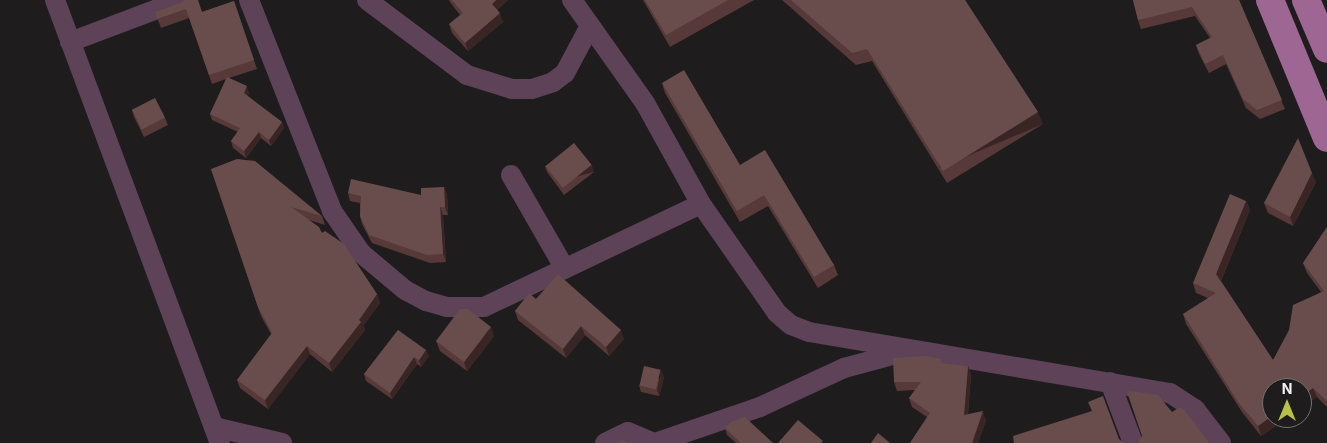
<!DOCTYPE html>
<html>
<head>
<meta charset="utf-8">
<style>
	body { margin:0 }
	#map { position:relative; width:1327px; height:443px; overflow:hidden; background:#1f1c1d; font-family:Inter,sans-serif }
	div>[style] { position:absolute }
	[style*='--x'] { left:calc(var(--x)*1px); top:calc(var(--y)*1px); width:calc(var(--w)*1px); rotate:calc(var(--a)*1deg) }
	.street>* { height:20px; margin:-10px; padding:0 10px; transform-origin:10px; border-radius:10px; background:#5d4258 }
	.primary>* { height:28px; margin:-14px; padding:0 14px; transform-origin:14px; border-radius:14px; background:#9d6693 }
	.wall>* { inset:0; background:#583939 }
	.shaded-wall>* { inset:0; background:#3a2525; transform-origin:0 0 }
	.building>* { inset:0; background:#694d4d; transform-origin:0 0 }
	span { translate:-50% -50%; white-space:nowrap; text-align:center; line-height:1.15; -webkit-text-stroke:4.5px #1f1c1d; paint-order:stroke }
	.north { position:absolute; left:1262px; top:378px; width:50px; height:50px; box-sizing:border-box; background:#1f1c1d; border:1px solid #747273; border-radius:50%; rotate:0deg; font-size:14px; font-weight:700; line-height:20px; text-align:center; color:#f4f2f3 }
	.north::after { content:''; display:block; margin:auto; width:18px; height:22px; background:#b8c147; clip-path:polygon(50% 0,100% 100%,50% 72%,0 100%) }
</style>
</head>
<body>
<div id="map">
	<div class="street">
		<i style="--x:55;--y:0;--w:473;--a:69.6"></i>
		<i style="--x:249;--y:0;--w:227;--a:68.5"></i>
		<i style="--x:332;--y:211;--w:51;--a:55.4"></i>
		<i style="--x:361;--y:253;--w:57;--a:40.1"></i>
		<i style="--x:405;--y:290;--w:24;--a:28"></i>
		<i style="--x:426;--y:301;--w:22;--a:16"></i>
		<i style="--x:447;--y:307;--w:37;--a:0"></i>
		<i style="--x:484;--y:307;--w:240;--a:-25.4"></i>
		<i style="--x:367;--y:0;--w:125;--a:36.9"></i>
		<i style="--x:467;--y:75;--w:47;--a:17.3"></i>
		<i style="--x:512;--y:89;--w:20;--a:0"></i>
		<i style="--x:532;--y:89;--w:22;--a:-18"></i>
		<i style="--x:553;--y:82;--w:15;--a:-37"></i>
		<i style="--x:565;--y:73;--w:53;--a:-62"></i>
		<i style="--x:572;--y:0;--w:126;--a:54.7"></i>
		<i style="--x:645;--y:103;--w:115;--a:61"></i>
		<i style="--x:701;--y:204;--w:133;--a:55.1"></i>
		<i style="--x:777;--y:313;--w:18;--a:41"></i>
		<i style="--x:791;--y:325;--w:19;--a:21"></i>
		<i style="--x:809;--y:332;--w:366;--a:9.6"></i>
		<i style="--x:1170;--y:393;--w:30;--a:33"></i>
		<i style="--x:1195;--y:409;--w:43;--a:52.6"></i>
		<i style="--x:70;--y:42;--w:119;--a:-20.7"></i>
		<i style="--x:511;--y:175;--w:108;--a:60.1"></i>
		<i style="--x:1110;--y:382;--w:65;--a:69.3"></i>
		<i style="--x:214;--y:427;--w:70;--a:13.2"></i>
		<i style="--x:605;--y:443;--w:25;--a:-26"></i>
		<i style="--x:628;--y:432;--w:28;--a:23"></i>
		<i style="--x:655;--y:443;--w:111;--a:-18.9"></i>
		<i style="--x:760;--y:407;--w:93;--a:-24.9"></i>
		<i style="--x:844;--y:368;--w:69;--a:-15"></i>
	</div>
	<div class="primary">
		<i style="--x:1270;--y:0;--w:149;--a:67.6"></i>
		<i style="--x:1306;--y:0;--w:53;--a:66.8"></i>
	</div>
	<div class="wall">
		<i style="clip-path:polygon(449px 0,508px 0,497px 10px,503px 22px,468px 51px,452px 33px,449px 24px,460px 15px,450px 2px)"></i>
		<i style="clip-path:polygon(643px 0,754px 0,670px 47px)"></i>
		<i style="clip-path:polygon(782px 0,965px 0,1043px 124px,947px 183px,872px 61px,856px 65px)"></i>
		<i style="clip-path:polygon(1133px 0,1239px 0,1285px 109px,1260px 119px,1246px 108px,1226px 64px,1209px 73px,1199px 54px,1196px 45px,1210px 38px,1195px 16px,1141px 29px,1138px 20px)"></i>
		<i style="clip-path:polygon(234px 1px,257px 69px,229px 78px,249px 93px,247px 96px,282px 122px,284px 128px,271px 146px,261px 138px,246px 158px,233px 148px,231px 141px,238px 132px,212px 120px,210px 114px,226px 79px,212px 84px,189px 18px,161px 28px,155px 12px,182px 2px,202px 12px)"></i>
		<i style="clip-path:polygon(662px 83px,834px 265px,838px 275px,818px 288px,768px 206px,740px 222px,665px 93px)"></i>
		<i style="clip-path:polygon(132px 110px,165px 118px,168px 125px,144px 137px,134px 117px)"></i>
		<i style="clip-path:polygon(545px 166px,594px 172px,564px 195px,547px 172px)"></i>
		<i style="clip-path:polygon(211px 169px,322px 216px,325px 225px,309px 220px,322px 233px,377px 294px,380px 303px,363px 326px,365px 330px,332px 372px,310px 354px,268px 409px,240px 388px,237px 380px,271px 334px,261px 316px)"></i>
		<i style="clip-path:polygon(1316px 182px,1293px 226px,1268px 213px,1264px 203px)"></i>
		<i style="clip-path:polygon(444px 187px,447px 195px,448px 215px,443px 215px,446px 262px,430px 263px,372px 243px,362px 224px,360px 216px,360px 203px,350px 201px,348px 193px,421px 195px)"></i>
		<i style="clip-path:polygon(1246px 201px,1250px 210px,1221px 281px,1273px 360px,1321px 292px,1307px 273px,1303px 263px,1327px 227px,1327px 407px,1317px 397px,1272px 418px,1287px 418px,1261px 436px,1242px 412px,1186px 324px,1183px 314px,1208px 298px,1196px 293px,1193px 283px)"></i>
		<i style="clip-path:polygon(536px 299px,624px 339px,609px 356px,585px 335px,566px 358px,518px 320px,515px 311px)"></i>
		<i style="clip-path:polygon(398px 330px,429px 356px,421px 367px,417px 364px,392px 399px,366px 381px,364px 374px)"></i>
		<i style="clip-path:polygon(494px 336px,467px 371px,440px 351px,436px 341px)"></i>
		<i style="clip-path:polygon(943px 364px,968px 366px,971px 374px,968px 414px,986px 420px,978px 443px,910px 443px,927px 417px,912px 407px,909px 398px,915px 390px,897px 391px,894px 382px)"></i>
		<i style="clip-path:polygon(664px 377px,659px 396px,641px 392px,639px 385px)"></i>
		<i style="clip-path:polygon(725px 428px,773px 443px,736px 443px,727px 435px)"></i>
	</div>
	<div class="shaded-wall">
		<i style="clip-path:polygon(496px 0,508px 0,495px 12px,492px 4px)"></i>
		<i style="clip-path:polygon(500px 13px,503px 22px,468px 51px,465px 43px)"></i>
		<i style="clip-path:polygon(247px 86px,249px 93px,246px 99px,244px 93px)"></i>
		<i style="left:1038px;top:112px;width:13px;height:112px;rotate:67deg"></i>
		<i style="clip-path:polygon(282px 122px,284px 128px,271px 146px,269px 140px)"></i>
		<i style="clip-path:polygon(259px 132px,261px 138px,246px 158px,244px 151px)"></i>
		<i style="left:592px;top:165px;width:7px;height:38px;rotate:74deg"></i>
		<i style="clip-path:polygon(1312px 173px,1316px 182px,1293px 226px,1290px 217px)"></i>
		<i style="clip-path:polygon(444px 187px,447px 195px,448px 215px,445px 207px)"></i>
		<i style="clip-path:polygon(1246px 201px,1250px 210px,1220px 283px,1216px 274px)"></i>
		<i style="clip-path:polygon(440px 207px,443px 215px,446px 262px,443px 254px)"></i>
		<i style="clip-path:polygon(377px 294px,380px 303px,363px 326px,365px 330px,332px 372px,329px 363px)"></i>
		<i style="clip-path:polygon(581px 326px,585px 335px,566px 358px,563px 349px)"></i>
		<i style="clip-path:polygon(491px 327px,494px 336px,467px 371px,464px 362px)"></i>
		<i style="clip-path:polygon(621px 330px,624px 339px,609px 356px,606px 347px)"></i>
		<i style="clip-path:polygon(307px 346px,310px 354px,268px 409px,265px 400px)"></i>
		<i style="clip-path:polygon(426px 350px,429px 356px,421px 367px,419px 360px)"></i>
		<i style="clip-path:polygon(414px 357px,417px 364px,392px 399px,390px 393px)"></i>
		<i style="clip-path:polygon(968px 366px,971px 374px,967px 423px,964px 415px)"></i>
		<i style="clip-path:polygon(661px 370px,664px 377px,659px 396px,657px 390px)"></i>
		<i style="clip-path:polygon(1313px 388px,1317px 397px,1302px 408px,1302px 396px)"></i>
		<i style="clip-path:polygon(983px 411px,986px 420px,978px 443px,972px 443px)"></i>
		<i style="clip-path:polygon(1272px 416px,1272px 418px,1287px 418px,1261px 436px,1258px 426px)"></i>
	</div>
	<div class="building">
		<i style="clip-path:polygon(185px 0,198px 0,202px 12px,234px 1px,254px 60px,209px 75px,186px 9px,157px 19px,155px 12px,182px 2px)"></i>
		<i style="clip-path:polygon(452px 0,496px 0,492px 4px,500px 13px,465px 43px,449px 24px,463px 13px)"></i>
		<i style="clip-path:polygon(645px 0,728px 0,666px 35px)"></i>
		<i style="clip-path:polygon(791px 0,965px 0,1038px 112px,943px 171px,867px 49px,852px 53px)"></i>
		<i style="clip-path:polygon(1133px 0,1239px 0,1282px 100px,1257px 110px,1243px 99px,1223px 55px,1205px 64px,1196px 45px,1212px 37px,1192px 7px,1138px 20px)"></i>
		<i style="clip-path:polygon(684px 70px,740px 165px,765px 150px,834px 265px,814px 277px,764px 195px,737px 211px,662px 83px)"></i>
		<i style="clip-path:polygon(227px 77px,247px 86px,244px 93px,282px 122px,269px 140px,259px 132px,244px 151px,231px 141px,240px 128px,210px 114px)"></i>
		<i style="left:155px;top:98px;width:22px;height:26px;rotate:63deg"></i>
		<i style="clip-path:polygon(1298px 138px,1312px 173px,1290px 217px,1264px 203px)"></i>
		<i style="left:574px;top:143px;width:28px;height:37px;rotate:51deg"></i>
		<i style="clip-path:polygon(237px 159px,255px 161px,322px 216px,291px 207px,319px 227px,322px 233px,325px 231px,344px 244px,377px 294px,359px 320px,361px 322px,329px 363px,307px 346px,265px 400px,237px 380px,272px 333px,258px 307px,211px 169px)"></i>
		<i style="clip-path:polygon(351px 179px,421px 195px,421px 188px,444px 187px,445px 207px,440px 207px,443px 254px,427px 255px,369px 235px,360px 216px,361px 196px,348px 193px)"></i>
		<i style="clip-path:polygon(1230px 194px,1246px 201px,1216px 274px,1273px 360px,1289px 330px,1293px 305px,1324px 291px,1303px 263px,1327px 227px,1327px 401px,1313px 388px,1302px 396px,1302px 388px,1272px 388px,1272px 416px,1258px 426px,1238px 402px,1183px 314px,1216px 293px,1193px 283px)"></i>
		<i style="clip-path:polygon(558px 274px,621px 330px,606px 347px,581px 326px,563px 349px,515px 311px,529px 293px,536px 299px)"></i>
		<i style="clip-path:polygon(460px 309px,468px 309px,491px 327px,464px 362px,436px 341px)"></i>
		<i style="clip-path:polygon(398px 330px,426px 350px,419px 360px,414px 357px,390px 393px,364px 374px)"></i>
		<i style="clip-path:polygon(925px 356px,941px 359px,941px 363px,968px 366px,964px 415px,983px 411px,972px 443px,910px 443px,930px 413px,909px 398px,921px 382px,894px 382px,893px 358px)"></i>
		<i style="left:644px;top:366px;width:17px;height:20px;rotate:13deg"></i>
		<i style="clip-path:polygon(1130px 391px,1158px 395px,1172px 412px,1180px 407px,1184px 410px,1209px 442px,1211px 443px,1137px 443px,1142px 436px,1127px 392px)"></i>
		<i style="clip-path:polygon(1103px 396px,1119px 439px,1124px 443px,1014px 443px,1013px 436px,1092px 411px,1088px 402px)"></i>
		<i style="clip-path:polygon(745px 417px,773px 443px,741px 443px,725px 428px,731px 422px)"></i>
		<i style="clip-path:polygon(798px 420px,823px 441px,821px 443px,778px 443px)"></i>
		<i style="clip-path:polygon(878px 433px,890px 443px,871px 443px)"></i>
		<i style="clip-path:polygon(623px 440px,628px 443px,616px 443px)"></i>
	</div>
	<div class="north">N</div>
</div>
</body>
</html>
